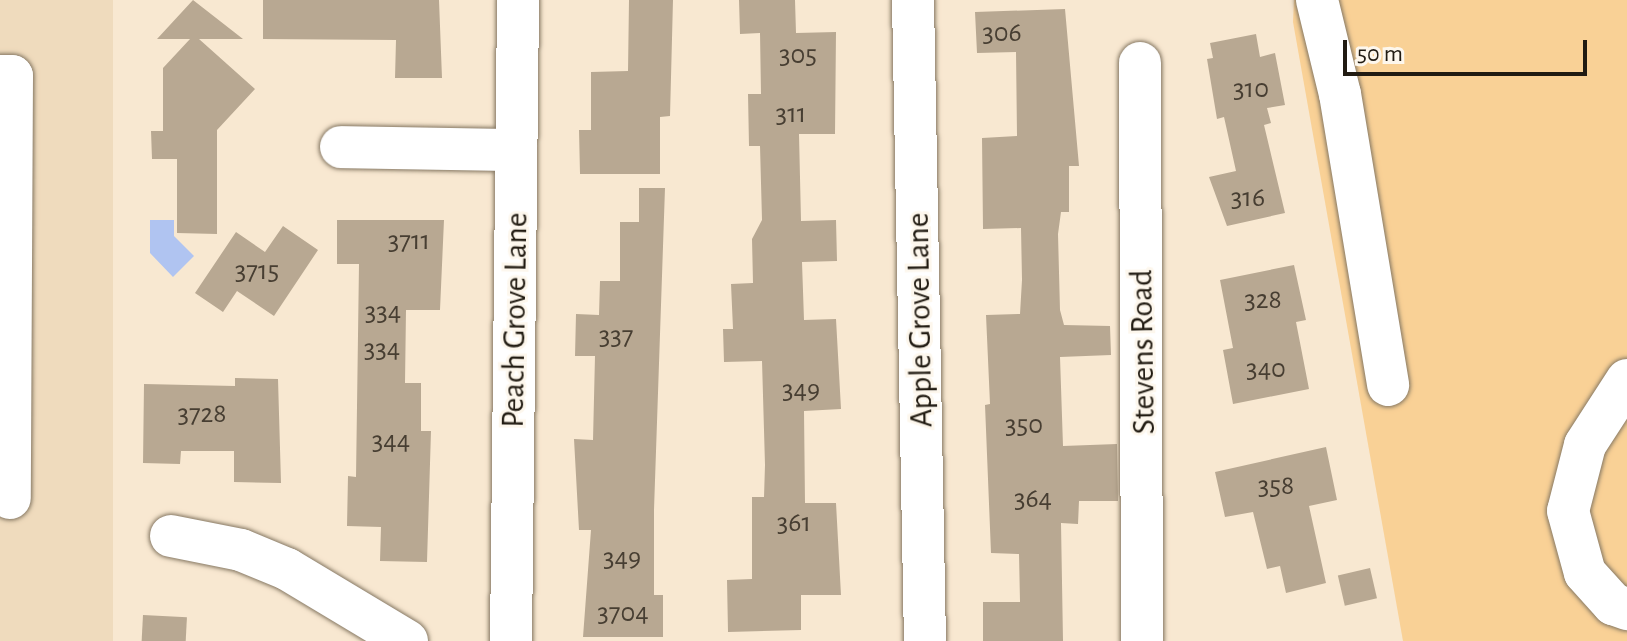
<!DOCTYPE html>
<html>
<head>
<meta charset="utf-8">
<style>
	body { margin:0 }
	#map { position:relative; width:1627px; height:641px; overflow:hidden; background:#f8e8d1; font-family:"Alegreya Sans",sans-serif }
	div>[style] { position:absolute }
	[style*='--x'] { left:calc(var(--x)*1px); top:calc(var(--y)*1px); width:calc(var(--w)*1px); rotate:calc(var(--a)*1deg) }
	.built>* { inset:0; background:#efdbbd; transform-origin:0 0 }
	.green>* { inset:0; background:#f9d196 }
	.water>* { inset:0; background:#b0c4f1 }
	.building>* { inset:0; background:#b8a892; transform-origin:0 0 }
	.roads { filter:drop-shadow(0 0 2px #867863) drop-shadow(0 0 2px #867863) }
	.minor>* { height:42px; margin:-21px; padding:0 21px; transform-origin:21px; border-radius:21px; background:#fff }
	span { translate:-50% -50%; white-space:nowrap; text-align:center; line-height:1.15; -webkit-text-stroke:6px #fdf7ed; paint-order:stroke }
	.number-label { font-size:28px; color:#473e32 }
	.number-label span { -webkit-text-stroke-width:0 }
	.street-label { font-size:32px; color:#211b12 }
	.scale { position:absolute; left:1343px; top:40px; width:244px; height:36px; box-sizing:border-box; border:4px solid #211b12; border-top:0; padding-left:10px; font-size:24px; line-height:28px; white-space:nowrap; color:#211b12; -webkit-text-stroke:6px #fdf7ed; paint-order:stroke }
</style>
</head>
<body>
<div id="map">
	<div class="built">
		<i style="left:0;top:0;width:113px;height:641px"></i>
	</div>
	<div class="green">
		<i style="clip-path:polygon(1294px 0,1627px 0,1627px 641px,1403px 641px,1293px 22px)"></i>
	</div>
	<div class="water">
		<i style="clip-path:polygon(150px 220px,174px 220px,174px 236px,194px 256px,173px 277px,150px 253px)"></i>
	</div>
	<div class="building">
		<i style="clip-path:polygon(193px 0,243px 39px,199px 39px,255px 89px,217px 130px,217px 234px,177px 233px,177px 159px,152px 159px,151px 131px,163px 131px,163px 68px,190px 39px,157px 39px)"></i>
		<i style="clip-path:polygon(263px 0,439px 0,442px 78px,395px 78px,396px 40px,263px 39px)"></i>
		<i style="clip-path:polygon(629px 0,673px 0,670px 116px,660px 117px,660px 174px,580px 174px,579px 130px,591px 130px,591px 72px,628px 71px)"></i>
		<i style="clip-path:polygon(739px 0,795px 0,796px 33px,836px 32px,835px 134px,799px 134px,801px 221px,836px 220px,837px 261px,802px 262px,804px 320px,836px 319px,841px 409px,804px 411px,805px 503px,836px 503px,841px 595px,801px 595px,801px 630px,728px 632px,727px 580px,752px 579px,752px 497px,764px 497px,765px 465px,762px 361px,724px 362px,723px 329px,733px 329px,731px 284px,753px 283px,752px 239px,762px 220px,760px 146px,749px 146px,748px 94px,761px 94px,760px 33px,740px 34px)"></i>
		<i style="clip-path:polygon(1065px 9px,1079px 166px,1069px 166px,1069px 212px,1061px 212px,1058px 234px,1060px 310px,1064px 325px,1110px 326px,1111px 355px,1060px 357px,1063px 446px,1117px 444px,1118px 501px,1079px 501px,1078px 524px,1061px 523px,1063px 641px,983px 641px,983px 602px,1020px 602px,1019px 554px,991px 553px,985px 405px,990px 404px,986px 315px,1020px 314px,1022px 280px,1021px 228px,983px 229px,982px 138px,1017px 136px,1016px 52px,977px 53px,975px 12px)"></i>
		<i style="clip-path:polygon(1256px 34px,1260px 57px,1275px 53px,1285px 105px,1267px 108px,1271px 123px,1264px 125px,1285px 213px,1227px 226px,1209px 177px,1236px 171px,1224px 117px,1217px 119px,1207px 59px,1213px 58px,1210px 43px)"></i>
		<i style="clip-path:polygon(639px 188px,665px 188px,654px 510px,654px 595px,663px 595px,663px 637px,583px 637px,591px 530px,579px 530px,574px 439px,593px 440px,595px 356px,575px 356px,576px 314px,599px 315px,600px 281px,620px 281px,620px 222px,639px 222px)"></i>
		<i style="clip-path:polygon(337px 220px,444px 220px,440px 310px,406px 310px,405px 383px,421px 383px,421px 431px,431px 431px,427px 562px,380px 561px,381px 527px,347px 526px,348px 476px,356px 477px,359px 264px,337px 264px)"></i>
		<i style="clip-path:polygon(283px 226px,318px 250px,274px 316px,237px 291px,223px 312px,195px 293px,236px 232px,265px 252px)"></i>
		<i style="clip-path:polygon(1294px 265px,1306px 320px,1296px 322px,1309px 389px,1233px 404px,1223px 350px,1233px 348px,1220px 280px)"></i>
		<i style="clip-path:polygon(235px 378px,278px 379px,281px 483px,234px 482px,234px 451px,181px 451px,180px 464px,143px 463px,144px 384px,235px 386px)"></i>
		<i style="clip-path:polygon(1326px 447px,1337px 500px,1309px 506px,1326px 583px,1286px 593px,1280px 566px,1267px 569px,1253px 512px,1225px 517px,1215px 472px)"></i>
		<i style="left:1370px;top:568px;width:31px;height:33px;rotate:77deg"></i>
		<i style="left:143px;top:615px;width:44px;height:26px;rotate:3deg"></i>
	</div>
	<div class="roads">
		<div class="minor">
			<i style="--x:913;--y:0;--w:641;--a:88.93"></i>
			<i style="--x:1317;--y:0;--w:97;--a:76.3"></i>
			<i style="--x:1340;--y:94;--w:295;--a:80.6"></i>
			<i style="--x:1140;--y:63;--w:578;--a:89.8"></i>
			<i style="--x:0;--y:76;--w:12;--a:0"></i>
			<i style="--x:12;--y:76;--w:422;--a:90.3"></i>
			<i style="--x:341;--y:147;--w:175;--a:1"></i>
			<i style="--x:1627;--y:380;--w:77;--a:122.9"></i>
			<i style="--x:1585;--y:445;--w:68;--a:104.4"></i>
			<i style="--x:1568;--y:511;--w:64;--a:74.7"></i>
			<i style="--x:1585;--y:573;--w:42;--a:47.9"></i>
			<i style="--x:1613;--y:604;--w:15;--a:20"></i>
			<i style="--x:171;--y:536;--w:71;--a:11.3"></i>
			<i style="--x:241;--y:550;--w:50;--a:22.4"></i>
			<i style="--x:287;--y:569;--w:140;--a:31"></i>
			<i style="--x:511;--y:641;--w:641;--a:-89.37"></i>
		</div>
	</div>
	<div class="number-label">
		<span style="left:1002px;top:33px">306</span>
		<span style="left:798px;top:55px">305</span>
		<span style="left:1251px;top:89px">310</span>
		<span style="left:791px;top:114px">311</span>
		<span style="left:1248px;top:198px">316</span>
		<span style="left:409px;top:241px">3711</span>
		<span style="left:257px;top:271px">3715</span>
		<span style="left:1263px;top:300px">328</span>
		<span style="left:383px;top:312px">334</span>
		<span style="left:616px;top:336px">337</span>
		<span style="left:382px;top:349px">334</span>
		<span style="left:1266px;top:369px">340</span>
		<span style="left:801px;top:390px">349</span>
		<span style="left:202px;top:414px">3728</span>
		<span style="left:1024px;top:425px">350</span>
		<span style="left:391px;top:441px">344</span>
		<span style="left:1276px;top:486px">358</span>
		<span style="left:1033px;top:499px">364</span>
		<span style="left:794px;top:523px">361</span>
		<span style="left:622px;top:558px">349</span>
		<span style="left:623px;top:613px">3704</span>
	</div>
	<div class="street-label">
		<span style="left:515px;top:320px;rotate:-89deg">Peach Grove Lane</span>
		<span style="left:920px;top:320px;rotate:-91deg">Apple Grove Lane</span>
		<span style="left:1143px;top:352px;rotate:-91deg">Stevens Road</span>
	</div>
	<div class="scale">50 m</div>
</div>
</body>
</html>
